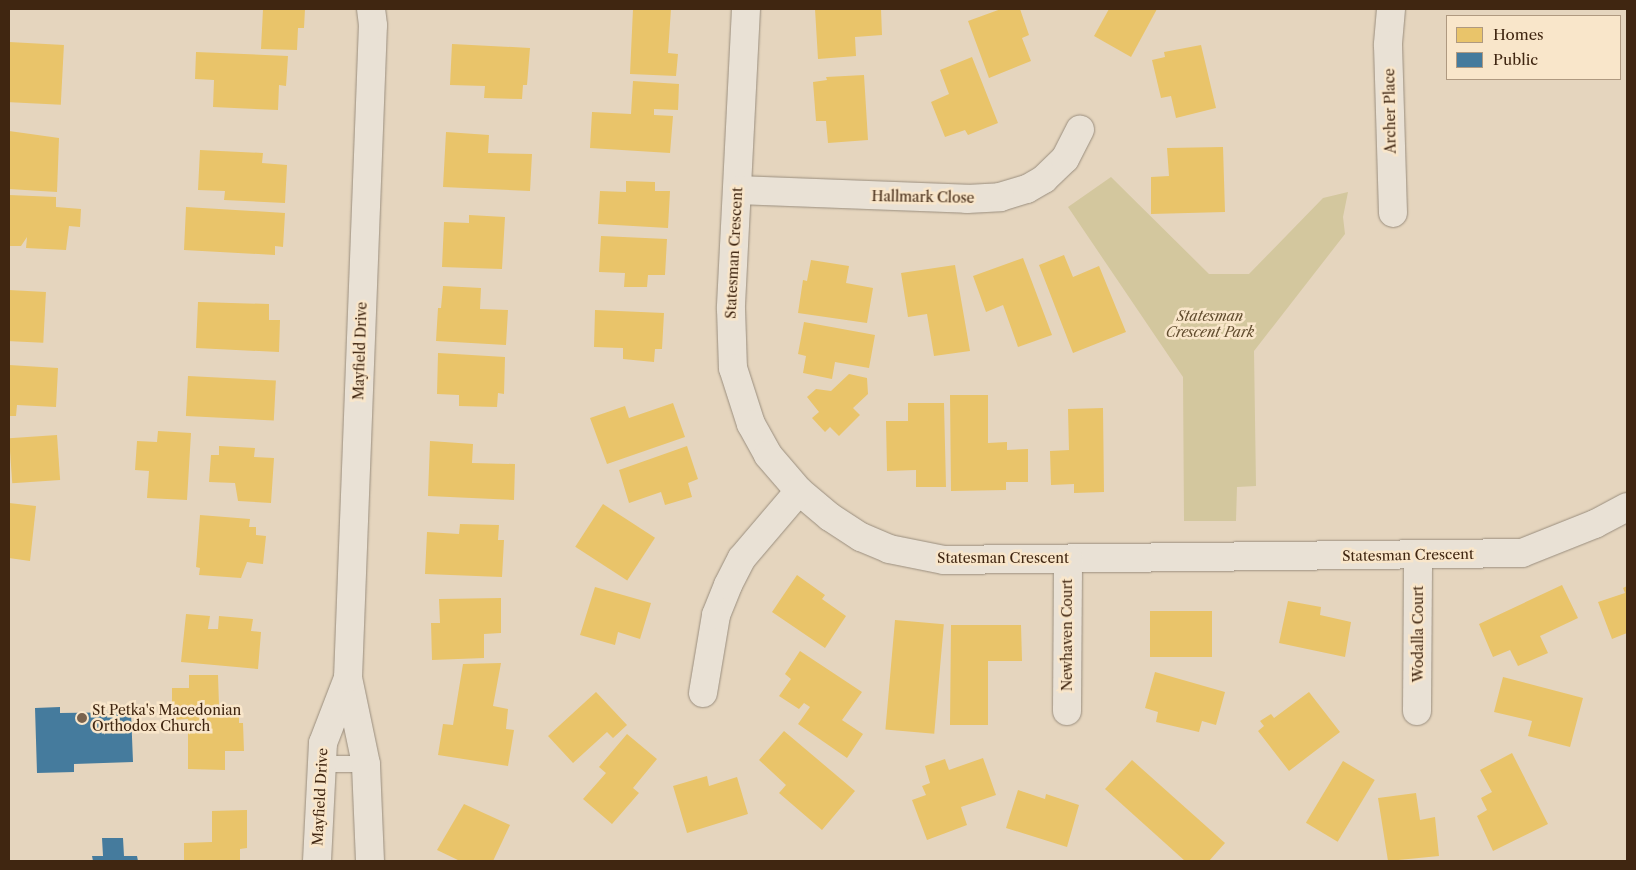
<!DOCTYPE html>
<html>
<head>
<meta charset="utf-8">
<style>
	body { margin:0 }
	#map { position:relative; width:1636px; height:870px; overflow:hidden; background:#e5d5be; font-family:"Libre Caslon Text",serif }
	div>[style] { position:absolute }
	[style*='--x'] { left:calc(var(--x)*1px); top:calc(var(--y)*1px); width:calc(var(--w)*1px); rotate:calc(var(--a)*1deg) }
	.green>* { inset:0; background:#d3c79e }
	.homes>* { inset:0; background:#e9c46a; transform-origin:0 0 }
	.public>* { inset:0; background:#457b9d }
	.roads { filter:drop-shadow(0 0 1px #9a8e7e) drop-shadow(0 0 1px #9a8e7e) }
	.service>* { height:16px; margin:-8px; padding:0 8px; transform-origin:8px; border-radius:8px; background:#e9e1d5 }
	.minor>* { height:28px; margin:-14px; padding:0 14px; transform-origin:14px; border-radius:14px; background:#e9e1d5 }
	.dots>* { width:14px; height:14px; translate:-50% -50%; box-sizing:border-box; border:2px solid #f9e6ca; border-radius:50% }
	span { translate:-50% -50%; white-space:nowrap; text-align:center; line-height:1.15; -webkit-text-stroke:5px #f9e6ca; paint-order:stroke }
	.street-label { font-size:14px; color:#402611 }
	.park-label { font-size:14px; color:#614c2e; font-style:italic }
	.poi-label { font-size:14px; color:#402611 }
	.left { translate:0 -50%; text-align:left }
	.frame { position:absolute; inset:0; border:10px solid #402611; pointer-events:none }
	.legend { position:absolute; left:1446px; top:15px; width:175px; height:65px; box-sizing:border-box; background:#f9e6ca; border:1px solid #af9980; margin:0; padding:6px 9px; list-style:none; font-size:15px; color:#402611 }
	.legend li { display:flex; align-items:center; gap:10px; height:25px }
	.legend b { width:25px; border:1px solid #af9980 }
</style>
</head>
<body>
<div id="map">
	<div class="green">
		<i style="clip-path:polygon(1111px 177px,1209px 274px,1249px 274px,1323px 198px,1348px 192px,1343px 217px,1345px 234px,1254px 351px,1256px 486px,1237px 487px,1236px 521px,1184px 521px,1183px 377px,1068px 207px)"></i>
	</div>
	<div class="homes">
		<i style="clip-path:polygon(263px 9px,305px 9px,304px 28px,298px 28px,297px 50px,261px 49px)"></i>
		<i style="clip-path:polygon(633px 9px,671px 9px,668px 53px,678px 54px,676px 76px,630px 74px)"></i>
		<i style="clip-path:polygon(815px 9px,881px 9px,882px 35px,855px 37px,856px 56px,818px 59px)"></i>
		<i style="clip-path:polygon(1001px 9px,1020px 9px,1029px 35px,1022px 38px,1031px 61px,989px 78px,968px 21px)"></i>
		<i style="clip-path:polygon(1109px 9px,1157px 9px,1131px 57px,1094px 36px)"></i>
		<i style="left:9px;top:42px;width:55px;height:60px;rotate:3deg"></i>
		<i style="clip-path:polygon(452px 44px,530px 48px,527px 85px,523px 85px,522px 99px,484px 98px,485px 86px,450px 85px)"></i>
		<i style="clip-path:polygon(1201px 45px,1216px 108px,1176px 118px,1171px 96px,1161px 98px,1152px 60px,1165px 57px,1164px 52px)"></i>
		<i style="clip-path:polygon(196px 52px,288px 56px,286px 86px,279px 85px,278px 110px,213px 107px,214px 80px,195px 79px)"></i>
		<i style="clip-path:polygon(972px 57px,998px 123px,968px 135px,965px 130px,945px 137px,931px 102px,949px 94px,940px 70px)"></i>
		<i style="clip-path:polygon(864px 75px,868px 140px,828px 143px,826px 121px,816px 121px,813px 82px,827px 80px,826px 77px)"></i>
		<i style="clip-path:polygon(633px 81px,679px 84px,678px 110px,654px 109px,654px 115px,673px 116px,670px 153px,590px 148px,592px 112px,631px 114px)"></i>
		<i style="clip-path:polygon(9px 131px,59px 138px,57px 192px,9px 189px)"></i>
		<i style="clip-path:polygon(446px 132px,489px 135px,488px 153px,532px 154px,530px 191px,443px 187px)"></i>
		<i style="clip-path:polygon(1223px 147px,1225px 212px,1151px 214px,1151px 177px,1169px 176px,1167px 148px)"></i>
		<i style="clip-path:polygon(200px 150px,263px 153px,262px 163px,287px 165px,285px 203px,224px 200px,225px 191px,198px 190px)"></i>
		<i style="clip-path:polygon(626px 181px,655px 182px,655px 191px,670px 191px,668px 228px,598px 224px,600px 191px,626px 192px)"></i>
		<i style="clip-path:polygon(9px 195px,56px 197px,56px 207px,81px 209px,80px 227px,69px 226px,66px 250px,26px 248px,27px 237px,21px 246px,9px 246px)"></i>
		<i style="clip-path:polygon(186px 207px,285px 213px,283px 247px,275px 246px,275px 255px,184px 250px)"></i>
		<i style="clip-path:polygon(469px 215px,505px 217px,502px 269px,442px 267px,444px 222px,469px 223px)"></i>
		<i style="clip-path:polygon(601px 236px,667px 239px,665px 275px,648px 275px,647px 287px,624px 287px,625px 273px,599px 272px)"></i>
		<i style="clip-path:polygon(1064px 255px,1073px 277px,1099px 266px,1126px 332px,1073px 353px,1039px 265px)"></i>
		<i style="clip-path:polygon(1023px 258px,1052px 335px,1018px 347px,1003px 305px,986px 312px,973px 276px)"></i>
		<i style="clip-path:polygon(811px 260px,849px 266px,846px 283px,873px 288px,867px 323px,798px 313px,803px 280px,807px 281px)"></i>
		<i style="clip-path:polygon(955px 265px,970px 351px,934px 356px,927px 314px,908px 317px,901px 273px)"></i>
		<i style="clip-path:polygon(443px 286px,481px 288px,480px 309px,508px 310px,506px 345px,436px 341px,438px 308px,441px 308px)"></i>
		<i style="left:9px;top:290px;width:37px;height:51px;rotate:3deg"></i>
		<i style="clip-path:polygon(198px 302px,269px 304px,269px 320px,280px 320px,279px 352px,196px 348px)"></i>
		<i style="clip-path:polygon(595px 310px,664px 313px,662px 349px,655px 349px,654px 362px,623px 359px,623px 348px,594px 347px)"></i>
		<i style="clip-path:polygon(804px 322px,875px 335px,869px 368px,835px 362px,832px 379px,803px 373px,806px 356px,798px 354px)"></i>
		<i style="clip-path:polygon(438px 353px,505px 357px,504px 394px,498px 393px,497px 407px,459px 406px,459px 395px,437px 394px)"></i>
		<i style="clip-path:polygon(9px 365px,58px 368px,56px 407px,17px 405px,16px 416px,9px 416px)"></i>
		<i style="clip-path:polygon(849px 374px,867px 378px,868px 394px,853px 408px,860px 415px,839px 436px,830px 427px,825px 432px,812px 418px,819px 412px,807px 397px,816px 389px,831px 391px)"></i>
		<i style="left:188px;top:376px;width:88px;height:40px;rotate:3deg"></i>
		<i style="clip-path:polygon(950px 395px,988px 395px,988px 443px,1007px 442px,1007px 450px,1028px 449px,1028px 482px,1006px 482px,1006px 490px,951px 491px)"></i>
		<i style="clip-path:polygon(673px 403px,685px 437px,607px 464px,590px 418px,625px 406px,629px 418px)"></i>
		<i style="clip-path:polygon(908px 403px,944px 403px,946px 487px,916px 487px,916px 470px,887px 471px,886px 421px,908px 421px)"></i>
		<i style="clip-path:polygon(1103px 408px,1104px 492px,1074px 493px,1074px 484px,1051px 485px,1050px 451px,1069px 450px,1068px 409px)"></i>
		<i style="clip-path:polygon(158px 431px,191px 433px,187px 500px,147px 498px,149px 471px,135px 470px,137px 441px,157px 442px)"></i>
		<i style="left:57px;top:435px;width:45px;height:48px;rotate:86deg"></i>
		<i style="clip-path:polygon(430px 441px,473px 444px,472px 463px,515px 464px,514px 500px,428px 496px)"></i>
		<i style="clip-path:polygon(219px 446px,255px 448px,254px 457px,274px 458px,271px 503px,238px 501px,235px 483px,209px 482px,211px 455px,219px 455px)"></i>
		<i style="clip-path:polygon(687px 446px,698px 479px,688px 483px,692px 497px,665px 505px,661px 492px,629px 503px,619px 470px)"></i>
		<i style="clip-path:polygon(9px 503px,36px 506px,30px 561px,9px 558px)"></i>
		<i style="left:603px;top:504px;width:62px;height:51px;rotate:33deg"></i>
		<i style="clip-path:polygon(200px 515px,250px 519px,249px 527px,256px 527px,256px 535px,266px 536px,263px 564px,247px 562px,241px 578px,199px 575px,200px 568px,196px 567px)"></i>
		<i style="clip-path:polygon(460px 524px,499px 525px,498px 540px,504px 540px,502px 577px,425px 574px,427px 532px,459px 534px)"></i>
		<i style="clip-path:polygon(797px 575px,825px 595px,822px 599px,846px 616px,825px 648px,772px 612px)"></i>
		<i style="clip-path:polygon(1562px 585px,1578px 618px,1540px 636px,1548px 653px,1518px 666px,1510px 650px,1493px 657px,1479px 624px)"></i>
		<i style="clip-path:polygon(1627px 586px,1627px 633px,1612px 639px,1598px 602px,1625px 593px,1623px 588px)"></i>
		<i style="clip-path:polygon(595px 587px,651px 603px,640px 639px,618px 632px,615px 645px,580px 635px)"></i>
		<i style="clip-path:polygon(501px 598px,501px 633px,484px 634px,484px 658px,432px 660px,431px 623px,440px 623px,439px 599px)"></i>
		<i style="clip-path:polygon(1288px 601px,1321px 607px,1320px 615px,1351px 622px,1345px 657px,1279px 643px)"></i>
		<i style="left:1212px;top:611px;width:46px;height:62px;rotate:90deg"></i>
		<i style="clip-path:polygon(186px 614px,210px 616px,208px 629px,218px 629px,219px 616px,253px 619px,251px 631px,261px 632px,258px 669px,181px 662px)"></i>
		<i style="left:895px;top:620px;width:49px;height:110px;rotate:5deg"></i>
		<i style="clip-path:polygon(951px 625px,1021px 625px,1022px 661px,988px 661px,988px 725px,950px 725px)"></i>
		<i style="clip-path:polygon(800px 651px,862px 692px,842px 720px,863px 734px,847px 758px,798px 724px,810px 707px,804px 703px,799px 709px,779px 696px,791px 679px,785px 674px)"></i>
		<i style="clip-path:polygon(501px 663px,493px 706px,508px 709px,506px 729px,514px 730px,508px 766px,438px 755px,443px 724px,453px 725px,463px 664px)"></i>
		<i style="clip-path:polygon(1155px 672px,1225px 692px,1216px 725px,1202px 721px,1199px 732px,1156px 722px,1158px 712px,1145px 708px)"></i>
		<i style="clip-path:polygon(189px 675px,218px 675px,219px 705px,239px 705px,239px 723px,243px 723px,244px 751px,225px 751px,225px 770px,188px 769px,188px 719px,172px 720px,172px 688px,189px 688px)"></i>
		<i style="clip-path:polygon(1503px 677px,1583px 698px,1570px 747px,1528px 736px,1532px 721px,1494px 712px)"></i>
		<i style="clip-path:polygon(596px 692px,627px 725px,613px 738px,607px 732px,573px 763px,548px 736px)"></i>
		<i style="clip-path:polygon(1309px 692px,1340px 732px,1289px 771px,1258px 731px,1264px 726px,1260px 721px,1271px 714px,1274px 718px)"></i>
		<i style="clip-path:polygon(784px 731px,855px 791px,822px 830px,779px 793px,786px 785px,759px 760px)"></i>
		<i style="clip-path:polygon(627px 734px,657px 759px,633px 788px,639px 793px,612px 824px,583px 799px,606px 773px,599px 767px)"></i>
		<i style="clip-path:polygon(1512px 753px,1548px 824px,1493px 851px,1477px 816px,1487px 810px,1481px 798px,1492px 792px,1480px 770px)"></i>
		<i style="clip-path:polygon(983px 758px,996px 795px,961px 807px,967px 825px,927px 840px,912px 800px,926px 795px,922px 786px,930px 783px,925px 766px,945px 759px,949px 770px)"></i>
		<i style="clip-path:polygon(1132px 760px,1225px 843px,1209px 861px,1185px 861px,1105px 789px)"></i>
		<i style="left:1343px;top:761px;width:37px;height:72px;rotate:31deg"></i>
		<i style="clip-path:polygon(707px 776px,709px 786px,737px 777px,748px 814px,687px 833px,673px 786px)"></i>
		<i style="clip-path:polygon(1018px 790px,1045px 799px,1046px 794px,1079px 805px,1067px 847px,1006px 828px)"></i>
		<i style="clip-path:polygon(1416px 793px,1420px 820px,1435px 817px,1439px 856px,1388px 861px,1378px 798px)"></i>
		<i style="clip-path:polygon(464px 804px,510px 825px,493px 861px,460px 861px,437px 850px)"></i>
		<i style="clip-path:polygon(247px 810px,247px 848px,240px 849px,240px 861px,184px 861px,184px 843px,212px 842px,212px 811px)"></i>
	</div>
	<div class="public">
		<i style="clip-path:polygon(60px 707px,60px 713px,131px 712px,133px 762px,74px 764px,74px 772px,37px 773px,35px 708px)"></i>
		<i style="clip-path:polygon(102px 838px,123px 838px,124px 856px,137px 856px,138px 861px,93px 861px,92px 856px,103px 856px)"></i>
	</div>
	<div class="roads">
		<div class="service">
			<i style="--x:321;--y:764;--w:45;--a:0"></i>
		</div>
		<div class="minor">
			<i style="--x:746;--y:9;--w:300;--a:92.9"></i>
			<i style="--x:731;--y:309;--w:59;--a:88.1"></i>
			<i style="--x:733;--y:368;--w:59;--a:72.2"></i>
			<i style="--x:751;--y:424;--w:35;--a:61"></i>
			<i style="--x:768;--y:455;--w:48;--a:49.3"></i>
			<i style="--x:799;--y:491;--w:40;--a:40"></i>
			<i style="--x:830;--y:517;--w:37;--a:33"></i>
			<i style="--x:861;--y:537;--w:30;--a:23"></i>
			<i style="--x:889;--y:549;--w:56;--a:11.3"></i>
			<i style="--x:944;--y:560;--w:578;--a:-0.69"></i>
			<i style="--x:1522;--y:553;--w:79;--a:-21.7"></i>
			<i style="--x:1595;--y:524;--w:36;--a:-28"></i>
			<i style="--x:1391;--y:9;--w:36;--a:95"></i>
			<i style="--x:1388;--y:45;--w:168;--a:88.3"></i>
			<i style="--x:737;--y:190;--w:230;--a:2.2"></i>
			<i style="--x:967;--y:199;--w:33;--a:-3"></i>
			<i style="--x:1000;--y:197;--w:28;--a:-17"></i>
			<i style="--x:1027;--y:189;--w:20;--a:-30"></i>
			<i style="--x:1044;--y:179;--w:29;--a:-44"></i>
			<i style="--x:1065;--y:159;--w:33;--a:-63"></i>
			<i style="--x:703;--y:693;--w:79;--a:-80.5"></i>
			<i style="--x:716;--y:615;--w:32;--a:-68"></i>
			<i style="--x:728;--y:585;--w:30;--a:-63"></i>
			<i style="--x:742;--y:558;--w:88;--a:-49.6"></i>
			<i style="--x:1067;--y:711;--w:152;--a:-89.6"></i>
			<i style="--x:1417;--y:711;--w:155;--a:-89.6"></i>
			<i style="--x:317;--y:861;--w:118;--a:-87.1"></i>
			<i style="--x:323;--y:743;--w:70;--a:-69"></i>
			<i style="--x:370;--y:861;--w:97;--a:-92.4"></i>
			<i style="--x:366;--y:764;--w:88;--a:-101.8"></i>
			<i style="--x:348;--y:678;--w:653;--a:-87.81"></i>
			<i style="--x:373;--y:25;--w:16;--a:-97"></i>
		</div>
	</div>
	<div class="dots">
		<i style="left:82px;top:718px;background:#7a634e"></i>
	</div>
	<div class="street-label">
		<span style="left:1390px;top:111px;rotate:-91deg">Archer Place</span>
		<span style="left:923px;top:197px;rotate:1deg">Hallmark Close</span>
		<span style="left:734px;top:253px;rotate:-87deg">Statesman Crescent</span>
		<span style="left:360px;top:351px;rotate:-88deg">Mayfield Drive</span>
		<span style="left:1408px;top:555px;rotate:-1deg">Statesman Crescent</span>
		<span style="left:1003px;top:558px">Statesman Crescent</span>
		<span style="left:1418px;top:634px;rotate:-90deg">Wodalla Court</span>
		<span style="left:1067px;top:635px;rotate:-90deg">Newhaven Court</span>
		<span style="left:320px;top:797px;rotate:-87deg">Mayfield Drive</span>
	</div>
	<div class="park-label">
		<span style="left:1210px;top:324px">Statesman<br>Crescent Park</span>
	</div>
	<div class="poi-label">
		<span class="left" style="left:92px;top:718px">St Petka's Macedonian<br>Orthodox Church</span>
	</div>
	<div class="frame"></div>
	<ul class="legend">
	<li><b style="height:14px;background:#e9c46a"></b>Homes</li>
	<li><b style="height:14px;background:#457b9d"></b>Public</li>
	</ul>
</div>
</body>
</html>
